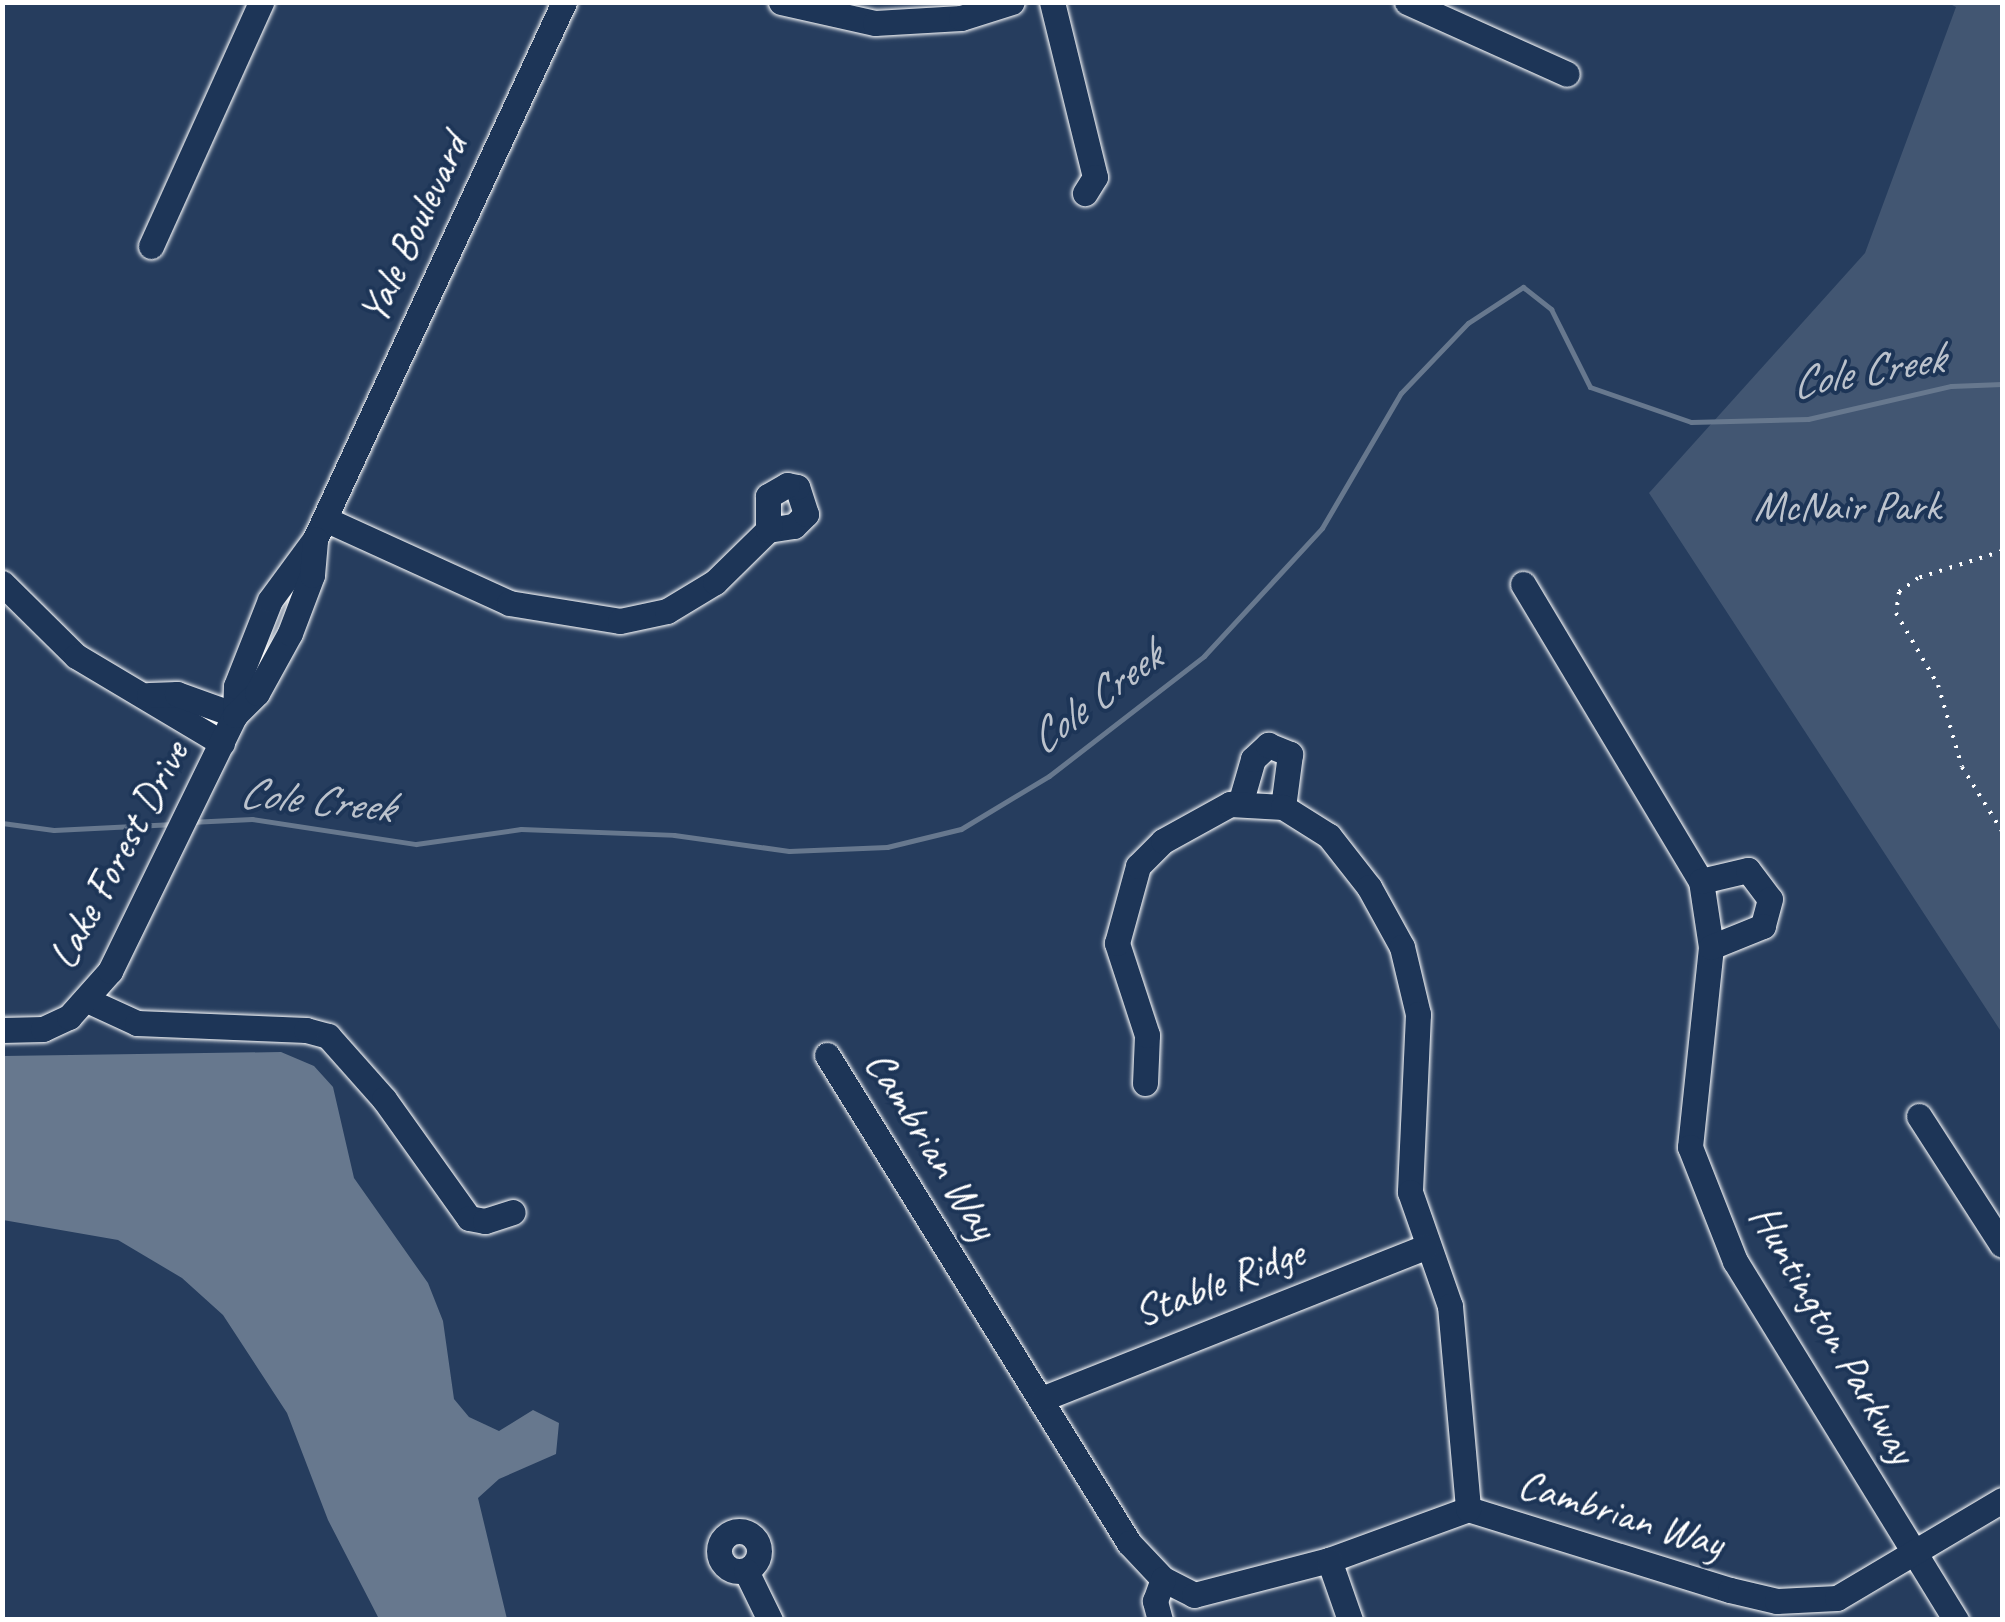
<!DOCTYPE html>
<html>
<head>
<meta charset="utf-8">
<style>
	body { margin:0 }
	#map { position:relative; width:2005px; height:1622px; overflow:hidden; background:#263d5e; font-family:Caveat,sans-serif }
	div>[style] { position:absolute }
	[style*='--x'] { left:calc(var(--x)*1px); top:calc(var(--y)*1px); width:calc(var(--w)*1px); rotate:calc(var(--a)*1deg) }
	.green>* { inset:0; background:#425672 }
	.water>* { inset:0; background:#67788e }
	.stream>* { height:5px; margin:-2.5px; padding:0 2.5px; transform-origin:2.5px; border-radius:2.5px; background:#67788e }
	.path>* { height:4px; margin-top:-2px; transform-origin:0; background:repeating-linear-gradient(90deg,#fff 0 2.5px,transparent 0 10.5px) }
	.roads { filter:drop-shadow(0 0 2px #fff) drop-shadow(0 0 2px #fff) }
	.minor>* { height:25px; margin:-12.5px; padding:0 12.5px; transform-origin:12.5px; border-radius:12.5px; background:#1d3557 }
	.minor>.ring { margin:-12.5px; padding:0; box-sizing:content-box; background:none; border:25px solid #1d3557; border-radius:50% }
	span { translate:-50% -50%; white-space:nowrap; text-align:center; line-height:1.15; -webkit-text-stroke:8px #1d3557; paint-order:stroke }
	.street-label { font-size:42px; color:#fff }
	.park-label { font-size:42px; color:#bdc4ce }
	.water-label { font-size:45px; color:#bbc2cc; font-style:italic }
	.frame { position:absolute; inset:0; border:5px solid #fff; pointer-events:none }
</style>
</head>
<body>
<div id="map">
	<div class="green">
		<i style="clip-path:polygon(1948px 3px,2002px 3px,2002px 1033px,1649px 493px,1865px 253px,1956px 7px)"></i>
	</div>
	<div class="water">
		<i style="clip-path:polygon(281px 1052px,314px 1066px,333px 1087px,354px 1178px,428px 1283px,443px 1321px,454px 1399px,469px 1417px,499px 1431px,533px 1410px,559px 1423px,556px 1454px,499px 1479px,478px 1498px,507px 1619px,379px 1619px,328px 1520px,287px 1413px,223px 1315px,182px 1278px,118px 1240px,3px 1220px,3px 1056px)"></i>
	</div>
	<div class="stream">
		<i style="--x:190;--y:822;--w:62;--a:-2.8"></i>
		<i style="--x:252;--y:819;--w:166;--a:8.7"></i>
		<i style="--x:416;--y:844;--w:106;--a:-8.1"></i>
		<i style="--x:521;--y:829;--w:153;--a:2.2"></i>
		<i style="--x:674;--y:835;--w:116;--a:7.9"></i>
		<i style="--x:789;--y:851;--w:98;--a:-2.3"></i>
		<i style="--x:887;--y:847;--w:76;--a:-13.7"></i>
		<i style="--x:961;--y:829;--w:103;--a:-31.1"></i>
		<i style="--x:1049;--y:776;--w:196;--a:-37.7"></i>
		<i style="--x:1204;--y:656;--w:174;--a:-47.3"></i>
		<i style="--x:1322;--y:528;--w:156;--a:-59.7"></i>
		<i style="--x:1401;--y:393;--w:97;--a:-46.3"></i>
		<i style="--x:1468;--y:323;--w:66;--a:-33.2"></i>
		<i style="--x:1523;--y:287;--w:36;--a:38"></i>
		<i style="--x:1551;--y:309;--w:87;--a:63.4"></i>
		<i style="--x:1590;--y:387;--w:107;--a:19.1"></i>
		<i style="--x:1691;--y:422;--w:117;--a:-1.5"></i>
		<i style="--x:1808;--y:419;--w:147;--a:-13"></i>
		<i style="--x:1951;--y:386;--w:51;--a:-2.2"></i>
		<i style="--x:2;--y:823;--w:52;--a:7.7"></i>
		<i style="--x:54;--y:830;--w:120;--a:-2.9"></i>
	</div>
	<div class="path">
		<i style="--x:2002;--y:551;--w:88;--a:162.2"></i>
		<i style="--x:1918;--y:578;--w:24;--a:144"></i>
		<i style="--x:1899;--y:592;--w:21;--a:98"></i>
		<i style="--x:1896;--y:613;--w:83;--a:59.7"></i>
		<i style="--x:1938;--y:685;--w:85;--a:73.7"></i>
		<i style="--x:1962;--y:767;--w:75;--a:58"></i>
	</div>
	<div class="roads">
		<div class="minor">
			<i style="--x:781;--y:2;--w:96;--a:12.6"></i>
			<i style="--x:875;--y:23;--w:86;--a:-3.3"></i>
			<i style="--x:961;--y:18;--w:53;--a:-17.4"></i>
			<i style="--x:1052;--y:2;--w:180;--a:76.2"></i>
			<i style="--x:1095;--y:177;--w:19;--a:122"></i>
			<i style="--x:1407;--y:2;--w:175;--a:24.2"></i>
			<i style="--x:151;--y:246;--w:268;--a:-65.7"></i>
			<i style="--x:325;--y:519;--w:202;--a:24.5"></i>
			<i style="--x:509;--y:603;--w:112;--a:9.2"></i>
			<i style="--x:620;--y:621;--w:48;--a:-12"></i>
			<i style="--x:667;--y:611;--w:56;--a:-31.1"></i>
			<i style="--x:715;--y:582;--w:74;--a:-44.5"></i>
			<i style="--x:768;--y:530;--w:26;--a:-9"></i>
			<i style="--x:794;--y:526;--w:17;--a:-45"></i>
			<i style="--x:806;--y:514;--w:28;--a:-108"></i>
			<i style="--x:797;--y:487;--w:10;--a:-169"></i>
			<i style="--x:787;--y:485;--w:22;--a:150"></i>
			<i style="--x:768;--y:496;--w:34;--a:90"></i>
			<i style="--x:2;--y:583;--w:104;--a:44.6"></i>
			<i style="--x:76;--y:656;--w:170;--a:30.8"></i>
			<i style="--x:1523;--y:584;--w:346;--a:59.1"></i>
			<i style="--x:1701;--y:881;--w:67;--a:81.4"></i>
			<i style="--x:1711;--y:947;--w:201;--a:96"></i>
			<i style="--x:1690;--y:1147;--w:123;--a:68.5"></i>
			<i style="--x:1735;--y:1261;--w:422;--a:58.4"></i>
			<i style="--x:149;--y:695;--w:28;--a:-2"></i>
			<i style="--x:177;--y:694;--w:62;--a:19.9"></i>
			<i style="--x:235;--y:715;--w:29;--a:-88"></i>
			<i style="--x:236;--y:686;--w:92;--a:-68.4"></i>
			<i style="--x:270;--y:600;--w:76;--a:-53.6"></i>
			<i style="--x:315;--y:539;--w:592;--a:-65.12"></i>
			<i style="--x:1240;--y:804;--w:47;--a:-73.9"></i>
			<i style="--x:1253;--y:759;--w:21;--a:-43"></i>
			<i style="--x:1268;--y:745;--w:24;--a:22"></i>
			<i style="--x:1290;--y:754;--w:53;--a:97.5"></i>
			<i style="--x:1701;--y:881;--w:48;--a:-13.2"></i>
			<i style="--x:1748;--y:870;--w:36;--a:53"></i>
			<i style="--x:1770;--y:899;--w:28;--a:105"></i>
			<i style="--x:1763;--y:926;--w:56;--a:158"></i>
			<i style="--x:89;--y:1001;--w:53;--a:24.6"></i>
			<i style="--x:137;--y:1023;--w:169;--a:2.4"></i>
			<i style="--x:306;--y:1030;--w:23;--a:15"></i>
			<i style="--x:328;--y:1036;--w:84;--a:48.4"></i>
			<i style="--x:384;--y:1099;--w:146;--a:54.5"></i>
			<i style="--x:469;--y:1218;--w:16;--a:11"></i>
			<i style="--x:485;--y:1221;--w:29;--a:-18"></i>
			<i style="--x:2;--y:1030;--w:41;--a:-1.4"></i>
			<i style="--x:43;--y:1029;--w:29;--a:-25"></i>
			<i style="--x:69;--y:1017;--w:62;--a:-48.3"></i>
			<i style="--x:110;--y:971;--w:285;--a:-64"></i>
			<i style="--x:235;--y:715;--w:31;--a:-45"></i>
			<i style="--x:257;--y:693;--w:68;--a:-61.2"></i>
			<i style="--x:290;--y:633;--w:62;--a:-69.2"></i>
			<i style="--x:312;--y:575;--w:36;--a:-85"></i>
			<i style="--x:827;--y:1055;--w:574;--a:58.25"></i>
			<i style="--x:1129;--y:1543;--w:50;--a:46.6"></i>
			<i style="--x:1163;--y:1579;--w:35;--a:27"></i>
			<i style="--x:1194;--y:1595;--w:139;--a:-14.5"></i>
			<i style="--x:1329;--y:1560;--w:148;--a:-20.1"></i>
			<i style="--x:1468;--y:1509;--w:274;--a:17.2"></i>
			<i style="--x:1730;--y:1590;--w:48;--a:13.2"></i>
			<i style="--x:1777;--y:1601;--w:60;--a:-2.9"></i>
			<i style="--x:1837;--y:1598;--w:192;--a:-30.7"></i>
			<i style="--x:1145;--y:1083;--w:48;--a:-87.6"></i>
			<i style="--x:1147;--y:1035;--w:97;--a:-108.1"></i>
			<i style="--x:1117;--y:943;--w:80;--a:-74.7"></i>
			<i style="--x:1138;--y:866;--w:35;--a:-45"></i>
			<i style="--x:1163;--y:841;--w:77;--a:-28.9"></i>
			<i style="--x:1230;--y:804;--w:53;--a:3.2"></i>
			<i style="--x:1283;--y:807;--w:54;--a:32.2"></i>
			<i style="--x:1329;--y:836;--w:65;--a:51.9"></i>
			<i style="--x:1369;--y:887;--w:68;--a:61.2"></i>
			<i style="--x:1402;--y:947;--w:69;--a:76.6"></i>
			<i style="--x:1418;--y:1014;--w:178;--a:92.6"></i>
			<i style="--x:1410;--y:1192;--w:121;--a:70.7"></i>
			<i style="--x:1450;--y:1306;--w:204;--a:84.9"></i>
			<i style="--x:1919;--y:1116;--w:153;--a:57.2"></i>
			<i style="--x:1044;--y:1398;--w:410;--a:-21.6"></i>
			<i class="ring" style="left:719px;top:1531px;width:15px;height:15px"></i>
			<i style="--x:1329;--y:1560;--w:64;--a:70.7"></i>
			<i style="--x:746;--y:1571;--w:55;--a:63.9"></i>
			<i style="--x:1160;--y:1620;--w:20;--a:-105"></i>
			<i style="--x:1155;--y:1601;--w:23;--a:-70"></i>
		</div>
	</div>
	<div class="street-label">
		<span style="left:414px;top:229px;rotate:-65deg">Yale Boulevard</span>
		<span style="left:119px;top:855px;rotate:-62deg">Lake Forest Drive</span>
		<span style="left:931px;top:1145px;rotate:58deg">Cambrian Way</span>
		<span style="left:1219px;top:1283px;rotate:-21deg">Stable Ridge</span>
		<span style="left:1833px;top:1334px;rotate:60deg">Huntington Parkway</span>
		<span style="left:1621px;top:1514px;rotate:17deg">Cambrian Way</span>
	</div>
	<div class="park-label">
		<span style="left:1847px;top:507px">McNair Park</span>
	</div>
	<div class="water-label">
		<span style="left:1867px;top:371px;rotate:-10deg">Cole Creek</span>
		<span style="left:1095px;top:698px;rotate:-37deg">Cole Creek</span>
		<span style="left:316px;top:800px;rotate:6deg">Cole Creek</span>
	</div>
	<div class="frame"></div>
</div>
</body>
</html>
